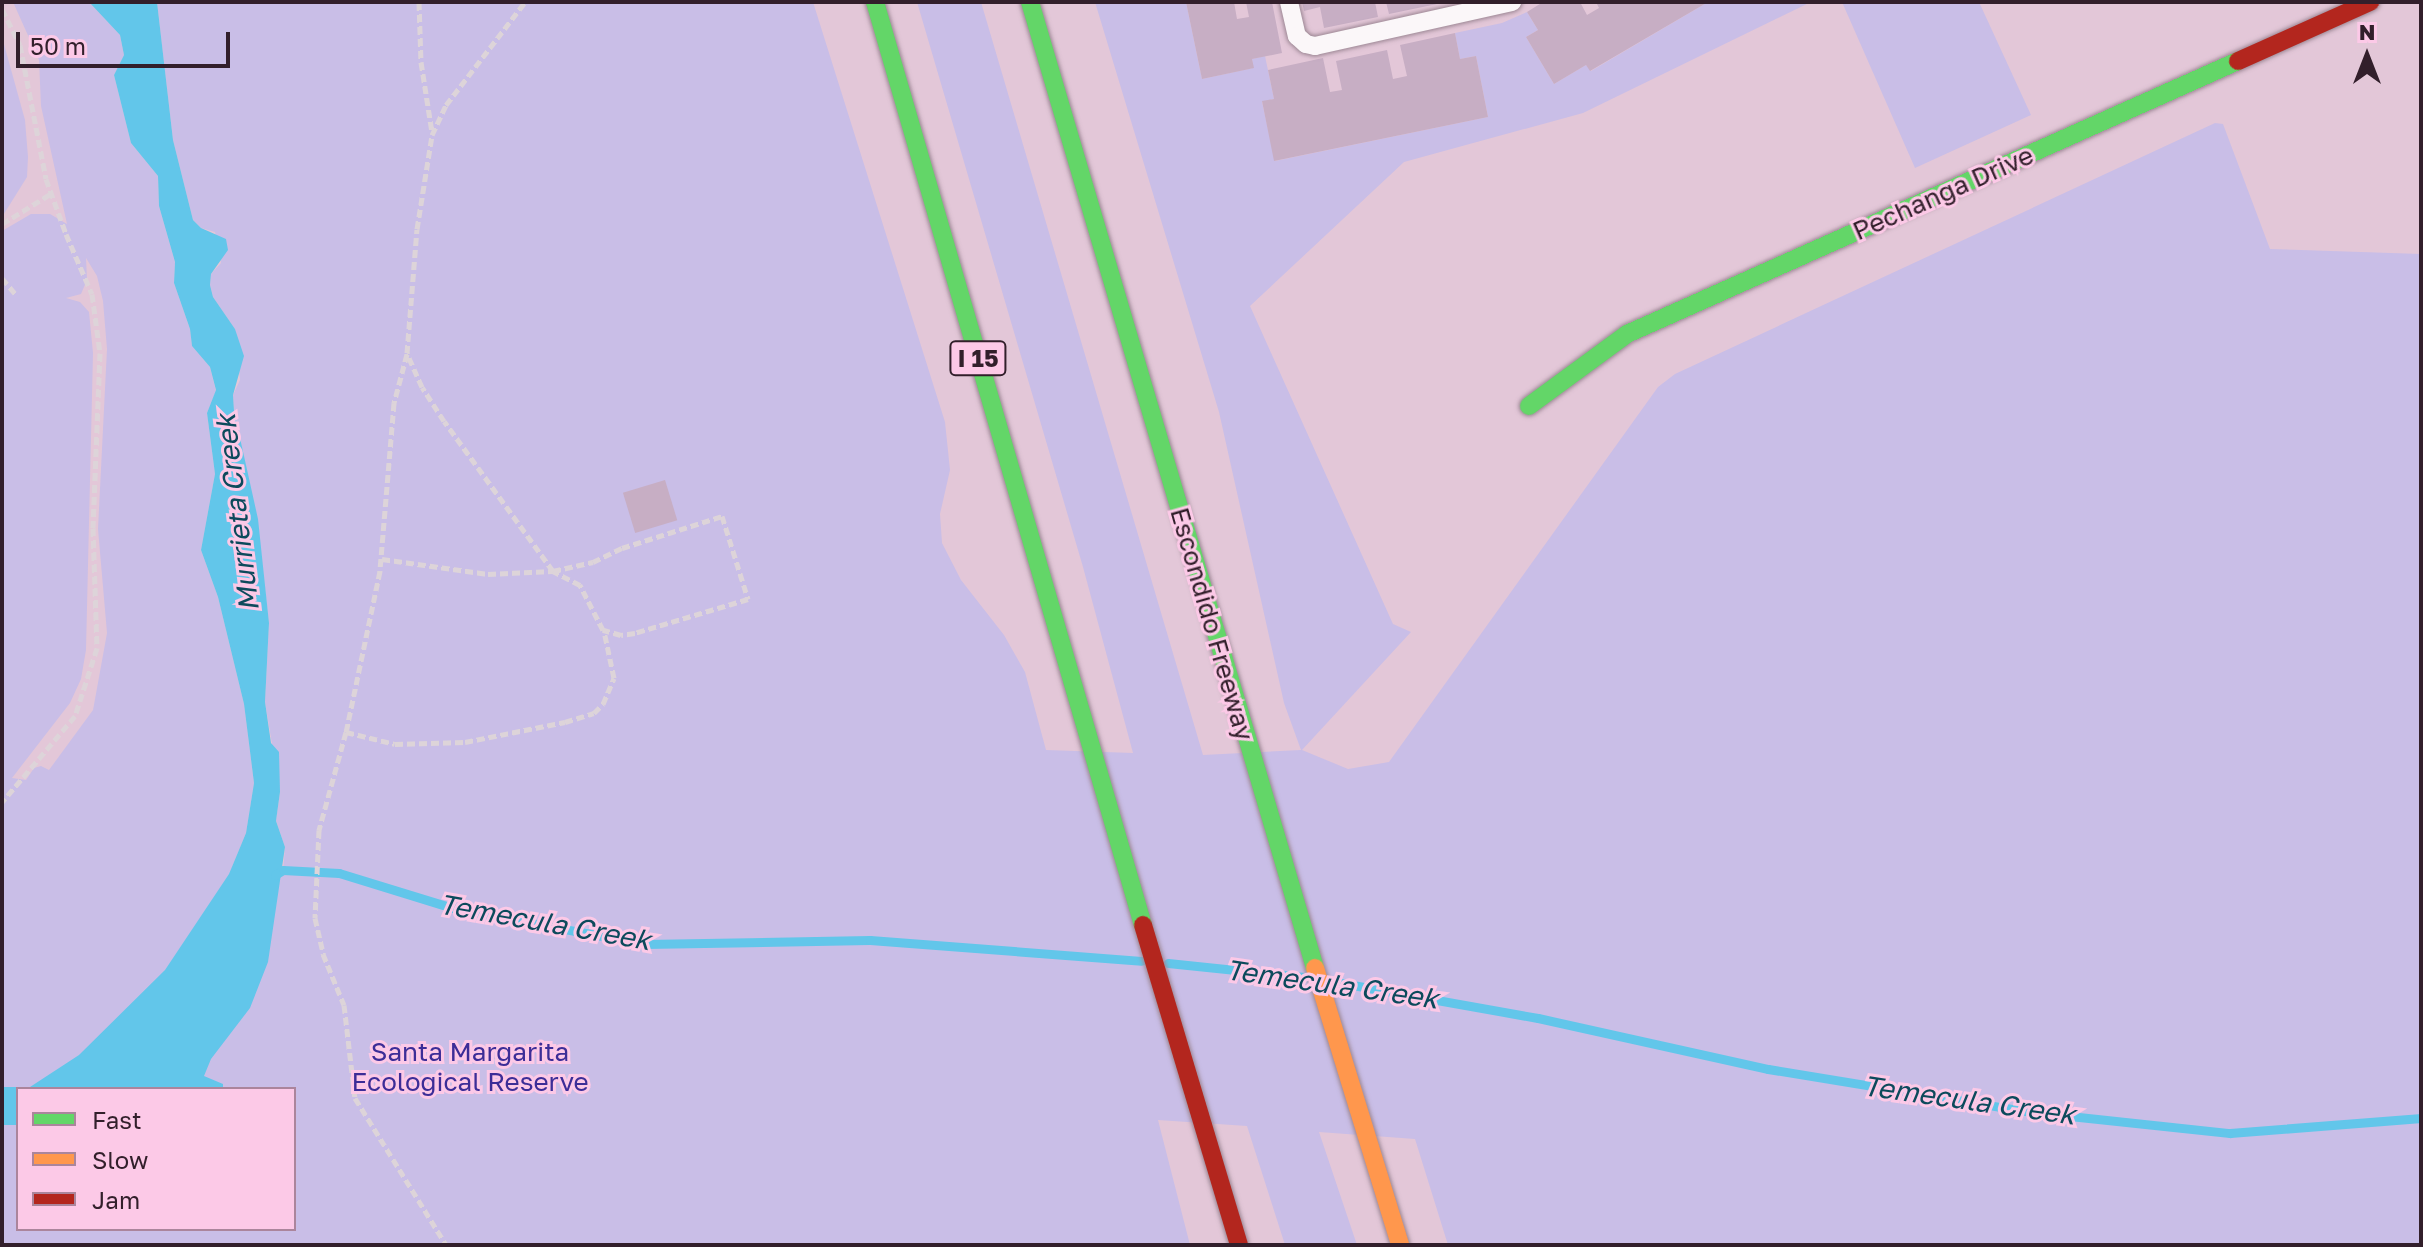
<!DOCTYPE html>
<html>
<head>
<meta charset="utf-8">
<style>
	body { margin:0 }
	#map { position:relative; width:2423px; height:1247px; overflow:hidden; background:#e3c7d8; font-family:"Golos Text",sans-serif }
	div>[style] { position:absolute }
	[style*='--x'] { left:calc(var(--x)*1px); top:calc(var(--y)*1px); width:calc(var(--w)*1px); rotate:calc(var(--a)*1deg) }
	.green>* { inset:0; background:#c9bee7 }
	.water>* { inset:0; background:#62c6ea }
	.stream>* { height:9px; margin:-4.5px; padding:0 4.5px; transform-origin:4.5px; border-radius:4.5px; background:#62c6ea }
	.building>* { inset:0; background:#c7aec4; transform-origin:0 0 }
	.path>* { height:5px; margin-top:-2.5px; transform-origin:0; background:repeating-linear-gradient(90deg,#ddd4d9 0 8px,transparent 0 12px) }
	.roads { filter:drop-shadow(0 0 2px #9d8895) drop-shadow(0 0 2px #9d8895) }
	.lane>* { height:18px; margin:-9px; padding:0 9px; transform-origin:9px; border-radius:9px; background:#fbf7f9 }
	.fast>* { height:18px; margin:-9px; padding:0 9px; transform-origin:9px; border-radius:9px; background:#63d668 }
	.slow>* { height:18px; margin:-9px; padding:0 9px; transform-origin:9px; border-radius:9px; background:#ff974d }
	.jam>* { height:18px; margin:-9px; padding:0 9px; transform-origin:9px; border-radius:9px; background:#b3261e }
	span { translate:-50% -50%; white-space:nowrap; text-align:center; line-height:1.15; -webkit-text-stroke:6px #fcc9e7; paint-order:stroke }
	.shield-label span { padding:2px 6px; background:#fcc9e7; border:2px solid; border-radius:6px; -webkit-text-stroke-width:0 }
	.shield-label { font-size:24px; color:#321f2b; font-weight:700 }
	.street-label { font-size:26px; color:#321f2b }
	.park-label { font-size:26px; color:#3c2d97 }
	.water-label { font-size:28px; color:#0c4a5c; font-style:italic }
	.frame { position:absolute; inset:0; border:4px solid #321f2b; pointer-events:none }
	.legend { position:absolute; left:16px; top:1087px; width:280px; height:144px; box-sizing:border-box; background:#fcc9e7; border:2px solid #ab859c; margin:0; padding:10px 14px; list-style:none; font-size:24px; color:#321f2b }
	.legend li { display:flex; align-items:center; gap:16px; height:40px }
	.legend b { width:40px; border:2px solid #ab859c }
	.north { position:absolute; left:2327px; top:16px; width:80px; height:80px; -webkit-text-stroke:6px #fcc9e7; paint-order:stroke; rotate:0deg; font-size:22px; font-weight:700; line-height:32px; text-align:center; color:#321f2b }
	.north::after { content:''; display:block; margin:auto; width:28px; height:36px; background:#321f2b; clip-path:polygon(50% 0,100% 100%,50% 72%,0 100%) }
	.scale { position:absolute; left:16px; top:32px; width:214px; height:36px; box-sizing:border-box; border:4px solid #321f2b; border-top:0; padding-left:10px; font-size:24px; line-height:28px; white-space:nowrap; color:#321f2b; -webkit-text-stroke:6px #fcc9e7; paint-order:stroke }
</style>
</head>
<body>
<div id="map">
	<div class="green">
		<i style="clip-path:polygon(evenodd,13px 2px,89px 2px,120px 35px,124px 55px,114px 75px,131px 143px,158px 176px,159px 206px,175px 262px,174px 283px,190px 329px,192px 346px,210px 367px,216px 391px,207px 413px,215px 474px,201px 550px,218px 597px,244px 704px,254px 783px,246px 833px,232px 867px,283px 872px,285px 847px,276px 821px,280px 792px,265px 702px,269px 623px,257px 519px,234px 411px,233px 395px,240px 380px,235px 329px,213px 297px,210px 285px,211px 274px,221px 263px,215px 232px,201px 228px,193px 220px,173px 140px,157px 2px,813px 2px,945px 422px,950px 470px,940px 514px,942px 543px,961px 580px,1004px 635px,1025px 672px,1046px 750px,1133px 753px,1083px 567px,917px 2px,981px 2px,1203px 755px,1301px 750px,1284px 703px,1219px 412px,1095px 2px,1186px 2px,1202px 79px,1253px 68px,1252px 59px,1265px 56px,1274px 99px,1262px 102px,1275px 161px,1488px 117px,1476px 56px,1460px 59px,1455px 33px,1502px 23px,1527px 12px,1538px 30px,1526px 37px,1554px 84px,1586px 65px,1591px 71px,1708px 2px,1811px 2px,1583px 113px,1404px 162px,1250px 306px,1393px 624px,1411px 632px,1302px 750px,1348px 769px,1389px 762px,1658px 387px,1675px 374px,2215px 123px,2223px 124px,2270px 249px,2421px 254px,2421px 1245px,1448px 1245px,1415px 1139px,1319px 1132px,1357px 1245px,1285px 1245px,1247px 1126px,1158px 1120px,1190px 1245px,2px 1245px,2px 231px,31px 214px,50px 214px,67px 224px,41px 106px,39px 60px,13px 2px,86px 258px,97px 276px,103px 301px,107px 349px,98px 529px,107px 633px,93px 710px,49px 770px,41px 766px,34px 768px,26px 780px,12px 778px,70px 703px,81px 679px,86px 650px,93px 353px,89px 312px,80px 302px,66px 298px,81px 294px,87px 280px,86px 258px,13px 2px,18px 1089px,294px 1089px,294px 1229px,18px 1229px,18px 1089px)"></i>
		<i style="clip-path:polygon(1842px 2px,1979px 2px,2031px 115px,1915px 168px)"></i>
		<i style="clip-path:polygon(2px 37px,25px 120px,28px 157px,27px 177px,2px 217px)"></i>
	</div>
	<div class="water">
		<i style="clip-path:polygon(89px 2px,157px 2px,173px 140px,193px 220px,201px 228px,226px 239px,228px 250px,211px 274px,210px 285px,213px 297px,235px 329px,244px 356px,233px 395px,234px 411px,258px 519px,269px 623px,265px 702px,271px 743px,279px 752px,280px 792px,276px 821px,285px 847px,268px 962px,250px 1008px,211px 1059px,204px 1076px,223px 1084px,223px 1089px,18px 1089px,18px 1125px,2px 1125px,2px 1087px,30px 1087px,79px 1055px,165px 970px,229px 874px,246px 833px,254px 783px,244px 704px,218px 597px,201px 550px,215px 474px,207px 413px,216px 390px,210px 367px,192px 346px,190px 329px,174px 283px,175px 262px,159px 206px,158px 176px,131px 143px,114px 75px,124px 55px,120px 35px)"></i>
	</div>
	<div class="stream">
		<i style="--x:275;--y:875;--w:9;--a:-32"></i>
		<i style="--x:283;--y:870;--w:56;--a:3.1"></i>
		<i style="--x:339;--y:873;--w:122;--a:17.1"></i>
		<i style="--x:456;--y:909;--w:192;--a:10.5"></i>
		<i style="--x:645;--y:944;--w:225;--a:-1"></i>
		<i style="--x:870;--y:940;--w:272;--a:4.4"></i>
		<i style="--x:1168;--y:963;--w:137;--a:5.9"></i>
		<i style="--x:1330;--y:981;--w:211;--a:10.1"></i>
		<i style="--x:1538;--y:1018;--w:236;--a:12.5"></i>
		<i style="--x:1768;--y:1069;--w:267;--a:9.3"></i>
		<i style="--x:2032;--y:1112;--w:199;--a:6.1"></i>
		<i style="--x:2230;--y:1133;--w:192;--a:-4.5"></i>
	</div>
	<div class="building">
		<i style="clip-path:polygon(1186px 2px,1234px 2px,1237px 19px,1249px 17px,1246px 2px,1272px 2px,1282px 53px,1252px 59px,1254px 68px,1202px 79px)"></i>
		<i style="clip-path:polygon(1302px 2px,1375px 2px,1378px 17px,1324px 28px,1320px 7px,1304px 11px)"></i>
		<i style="clip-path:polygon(1386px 2px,1442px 2px,1442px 3px,1389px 14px)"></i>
		<i style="clip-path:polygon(1543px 2px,1580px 2px,1587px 15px,1599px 8px,1596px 2px,1708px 2px,1590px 71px,1586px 65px,1554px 84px,1526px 37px,1538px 30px,1527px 12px)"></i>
		<i style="clip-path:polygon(1455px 33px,1460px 59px,1476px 56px,1488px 117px,1274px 161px,1262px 101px,1274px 99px,1268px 70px,1323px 58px,1330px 92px,1342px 90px,1336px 61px,1387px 50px,1393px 79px,1407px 76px,1400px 45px)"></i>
		<i style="left:665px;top:480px;width:42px;height:44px;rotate:73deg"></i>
	</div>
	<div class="path">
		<i style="--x:419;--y:2;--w:60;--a:88.1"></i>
		<i style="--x:421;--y:62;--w:71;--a:81.1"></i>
		<i style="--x:2;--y:9;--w:40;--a:63.4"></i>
		<i style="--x:20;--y:45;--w:136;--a:79"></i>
		<i style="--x:46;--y:179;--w:59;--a:70"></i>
		<i style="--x:66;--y:234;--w:65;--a:66.6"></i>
		<i style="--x:92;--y:294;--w:60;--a:82.3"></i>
		<i style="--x:100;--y:353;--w:175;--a:92.3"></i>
		<i style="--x:93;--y:528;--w:120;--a:88.1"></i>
		<i style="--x:97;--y:648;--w:71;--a:107.9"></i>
		<i style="--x:75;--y:716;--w:113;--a:130.3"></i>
		<i style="--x:2;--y:224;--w:59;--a:-31.8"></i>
		<i style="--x:2;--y:278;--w:23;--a:50"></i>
		<i style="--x:407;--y:354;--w:51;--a:104.9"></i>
		<i style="--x:394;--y:403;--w:169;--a:94.8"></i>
		<i style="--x:380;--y:571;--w:165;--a:101.9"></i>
		<i style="--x:346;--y:732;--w:102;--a:105.4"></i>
		<i style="--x:319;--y:830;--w:88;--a:92.6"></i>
		<i style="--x:315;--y:918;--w:37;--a:77"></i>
		<i style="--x:323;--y:954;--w:55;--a:67.6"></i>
		<i style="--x:344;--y:1005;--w:94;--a:83.3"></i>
		<i style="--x:355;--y:1098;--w:173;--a:58.2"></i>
		<i style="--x:382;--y:559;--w:107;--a:8.1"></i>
		<i style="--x:488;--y:574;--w:65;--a:-2.6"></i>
		<i style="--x:553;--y:571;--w:41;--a:-12.7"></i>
		<i style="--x:593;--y:562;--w:32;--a:-26"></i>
		<i style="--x:622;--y:548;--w:105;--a:-17.7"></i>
		<i style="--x:722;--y:516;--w:87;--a:72.6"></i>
		<i style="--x:748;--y:599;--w:118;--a:163.3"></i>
		<i style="--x:635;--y:633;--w:14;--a:172"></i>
		<i style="--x:621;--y:635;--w:19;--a:-164"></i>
		<i style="--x:603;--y:630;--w:51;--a:-117.1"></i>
		<i style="--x:580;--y:585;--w:30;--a:-153"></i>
		<i style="--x:553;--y:571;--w:185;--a:-126"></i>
		<i style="--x:444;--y:421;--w:40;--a:-122.9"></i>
		<i style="--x:422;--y:387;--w:37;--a:-114"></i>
		<i style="--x:407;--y:353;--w:124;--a:-85.4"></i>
		<i style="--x:417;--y:229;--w:95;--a:-80.9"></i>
		<i style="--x:432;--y:135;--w:33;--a:-65"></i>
		<i style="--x:446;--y:105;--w:130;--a:-52.5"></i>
		<i style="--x:346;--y:732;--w:50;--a:13.8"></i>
		<i style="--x:395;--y:744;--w:70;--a:-1.6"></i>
		<i style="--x:465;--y:742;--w:102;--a:-11.3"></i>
		<i style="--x:565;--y:722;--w:30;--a:-17"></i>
		<i style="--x:594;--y:713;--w:13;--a:-45"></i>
		<i style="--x:603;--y:704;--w:28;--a:-67"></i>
		<i style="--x:614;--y:678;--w:48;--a:-102"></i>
	</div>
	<div class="roads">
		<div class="lane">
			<i style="--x:1289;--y:2;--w:35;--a:77"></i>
			<i style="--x:1297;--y:36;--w:12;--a:42"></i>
			<i style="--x:1306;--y:44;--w:9;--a:13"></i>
			<i style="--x:1315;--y:46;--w:202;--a:-12.6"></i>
		</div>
		<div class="fast">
			<i style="--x:875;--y:2;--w:961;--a:73.81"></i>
			<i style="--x:1030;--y:2;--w:1007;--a:73.56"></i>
			<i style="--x:1529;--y:406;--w:122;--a:-36.3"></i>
			<i style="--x:1627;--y:334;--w:669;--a:-24.08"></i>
		</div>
		<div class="slow">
			<i style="--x:1315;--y:968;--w:290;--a:72.9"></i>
		</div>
		<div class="jam">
			<i style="--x:2238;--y:61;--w:145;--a:-24.1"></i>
			<i style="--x:1143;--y:925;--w:334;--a:73.3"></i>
		</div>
	</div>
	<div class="shield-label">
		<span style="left:978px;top:358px">I 15</span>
	</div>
	<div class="street-label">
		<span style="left:1943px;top:193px;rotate:-24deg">Pechanga Drive</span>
		<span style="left:1212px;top:624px;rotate:74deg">Escondido Freeway</span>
	</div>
	<div class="park-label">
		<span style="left:470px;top:1067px">Santa Margarita<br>Ecological Reserve</span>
	</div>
	<div class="water-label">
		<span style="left:237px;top:513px;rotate:-97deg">Murrieta Creek</span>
		<span style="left:545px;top:922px;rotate:10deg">Temecula Creek</span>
		<span style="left:1332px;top:984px;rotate:8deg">Temecula Creek</span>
		<span style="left:1969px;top:1100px;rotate:8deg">Temecula Creek</span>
	</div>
	<div class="frame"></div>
	<ul class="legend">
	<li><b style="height:10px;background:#63d668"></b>Fast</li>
	<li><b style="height:10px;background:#ff974d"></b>Slow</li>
	<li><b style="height:10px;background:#b3261e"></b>Jam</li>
	</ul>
	<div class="north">N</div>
	<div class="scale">50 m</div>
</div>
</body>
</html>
